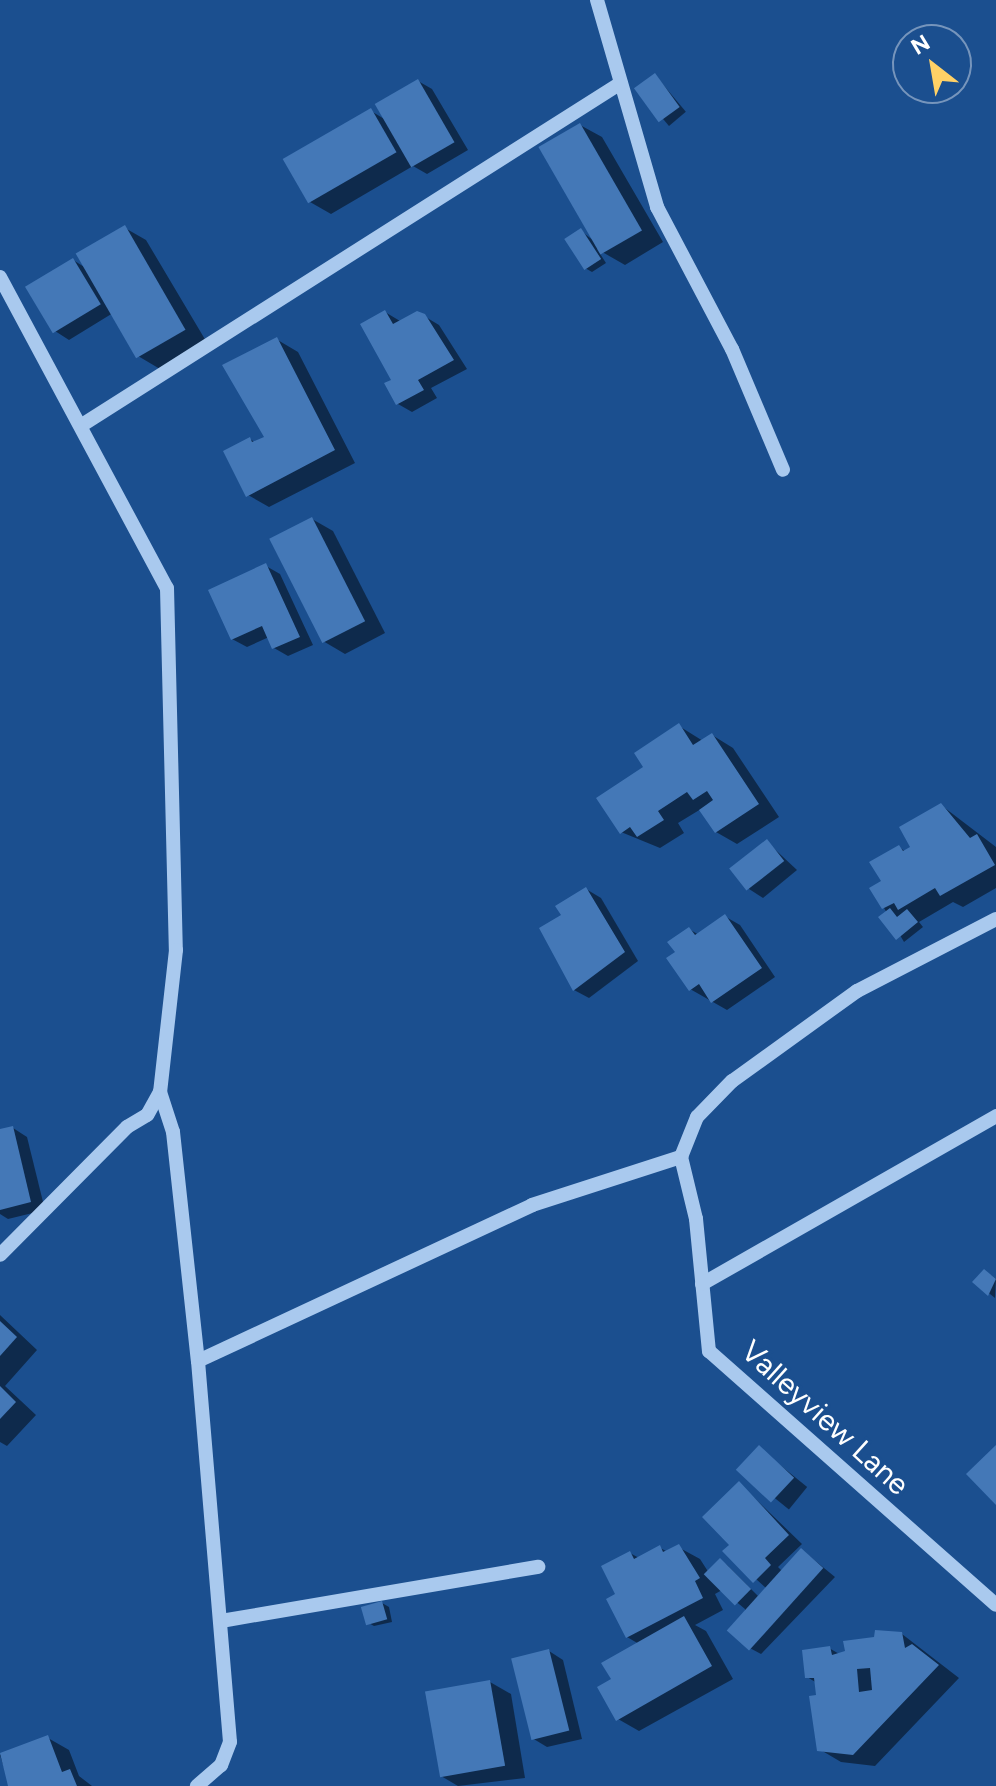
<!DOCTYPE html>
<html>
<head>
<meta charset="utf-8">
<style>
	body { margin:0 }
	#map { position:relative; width:996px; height:1786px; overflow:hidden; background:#1b4f8f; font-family:Figtree,sans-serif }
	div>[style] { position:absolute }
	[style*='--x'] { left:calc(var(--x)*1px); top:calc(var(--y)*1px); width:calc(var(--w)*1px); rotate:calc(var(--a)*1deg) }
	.shadow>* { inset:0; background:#0007; transform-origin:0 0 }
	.building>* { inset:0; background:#4478b7; transform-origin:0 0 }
	.minor>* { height:14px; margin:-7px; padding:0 7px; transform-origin:7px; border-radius:7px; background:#a9c9ee }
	span { translate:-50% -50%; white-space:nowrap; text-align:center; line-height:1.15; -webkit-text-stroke:6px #1b4f8f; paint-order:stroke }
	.street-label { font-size:30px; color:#fff }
	.north { position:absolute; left:892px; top:24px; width:80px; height:80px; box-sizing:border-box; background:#1b4f8f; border:2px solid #7695bc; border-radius:50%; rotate:329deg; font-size:22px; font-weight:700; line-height:32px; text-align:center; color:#fff }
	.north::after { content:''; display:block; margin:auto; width:28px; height:36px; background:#ffd166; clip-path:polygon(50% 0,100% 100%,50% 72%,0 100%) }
</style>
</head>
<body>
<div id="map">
	<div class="shadow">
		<i style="left:655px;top:75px;width:48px;height:22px;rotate:50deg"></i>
		<i style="clip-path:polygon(418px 81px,432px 89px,468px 150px,427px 174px,413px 166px,331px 214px,310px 202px,371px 111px,386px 120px)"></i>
		<i style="clip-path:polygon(580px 125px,602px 137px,663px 242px,625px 265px,597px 249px,606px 263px,592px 272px,585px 268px,581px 231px,598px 244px)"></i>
		<i style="clip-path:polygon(125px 228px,146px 240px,206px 341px,160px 369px,138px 356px,113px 313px,69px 340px,55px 331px,73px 260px,86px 268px)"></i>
		<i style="clip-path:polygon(385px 312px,400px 321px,424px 316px,439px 325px,467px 369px,431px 388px,437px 398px,412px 412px,398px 404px)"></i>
		<i style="clip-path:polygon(276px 339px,298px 352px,355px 463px,269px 507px,248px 495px,250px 439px,256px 443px,267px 438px)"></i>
		<i style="clip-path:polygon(312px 519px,333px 531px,385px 633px,345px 654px,323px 641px)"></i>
		<i style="clip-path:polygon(266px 566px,280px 574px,313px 645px,288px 656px,274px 648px,269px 637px,247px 647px,232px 639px)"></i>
		<i style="clip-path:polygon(679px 726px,703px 741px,712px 735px,733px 748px,779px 817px,737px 844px,716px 832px,701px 809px,678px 823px,684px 833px,660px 848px,621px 832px,646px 767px)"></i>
		<i style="clip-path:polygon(941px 805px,996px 847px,996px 888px,963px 907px,953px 902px,919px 922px,923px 927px,904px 942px,884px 908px,884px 882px,899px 847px,906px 852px,913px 848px)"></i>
		<i style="clip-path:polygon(767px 842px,797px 870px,763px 898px,749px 889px)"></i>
		<i style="clip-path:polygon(586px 889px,601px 898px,638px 961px,589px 998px,574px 990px,564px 915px)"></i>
		<i style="clip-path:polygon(726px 917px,740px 925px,775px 977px,727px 1010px,690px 989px,678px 953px,689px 929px,699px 935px)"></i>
		<i style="clip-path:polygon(13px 1128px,27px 1137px,45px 1210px,8px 1219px,0 1214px,0 1131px)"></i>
		<i style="clip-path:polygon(991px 1275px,996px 1279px,995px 1298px,975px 1282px)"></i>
		<i style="clip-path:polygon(0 1315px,37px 1350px,5px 1386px,36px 1415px,7px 1446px,0 1442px)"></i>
		<i style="left:759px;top:1448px;width:62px;height:29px;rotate:39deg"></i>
		<i style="clip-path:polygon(739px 1483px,802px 1544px,778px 1567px,782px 1571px,802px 1550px,835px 1577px,761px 1654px,746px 1646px,745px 1609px,722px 1590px,715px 1594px,723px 1610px,695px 1625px,706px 1631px,733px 1679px,639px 1731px,618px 1719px,613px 1680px,639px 1644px,627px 1637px,618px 1595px,630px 1553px,639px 1558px,660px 1548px,668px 1552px,678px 1547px,700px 1559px,709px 1573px,721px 1561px,727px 1565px,758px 1596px,766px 1588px,725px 1551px,732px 1545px)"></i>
		<i style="clip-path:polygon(382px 1603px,389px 1607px,392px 1622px,374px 1626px,367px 1622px)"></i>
		<i style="clip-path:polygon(902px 1634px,959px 1678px,875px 1766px,841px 1762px,819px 1749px,817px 1683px,807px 1677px,829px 1648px,841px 1655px)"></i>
		<i style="clip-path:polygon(549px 1651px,563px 1660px,582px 1739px,547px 1747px,532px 1738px)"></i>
		<i style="clip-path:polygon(490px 1682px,511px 1694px,525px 1778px,458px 1786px,441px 1776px)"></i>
		<i style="clip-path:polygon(48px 1738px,69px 1750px,79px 1776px,92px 1786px,10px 1786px,0 1755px)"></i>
	</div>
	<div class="building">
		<i style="left:655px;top:73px;width:42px;height:26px;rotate:54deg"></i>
		<i style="left:418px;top:79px;width:73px;height:50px;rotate:60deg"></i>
		<i style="left:371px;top:108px;width:51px;height:102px;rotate:60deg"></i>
		<i style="left:580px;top:123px;width:124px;height:48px;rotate:60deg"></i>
		<i style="left:125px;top:225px;width:121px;height:57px;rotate:60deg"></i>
		<i style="left:581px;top:228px;width:37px;height:20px;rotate:57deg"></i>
		<i style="left:73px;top:258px;width:54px;height:56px;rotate:59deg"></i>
		<i style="clip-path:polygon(385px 310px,393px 324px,417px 311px,425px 314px,454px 360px,418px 380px,424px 390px,396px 405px,384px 383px,391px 380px,360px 324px)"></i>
		<i style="clip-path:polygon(277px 337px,335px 450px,246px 497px,223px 451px,250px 437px,252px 442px,264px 437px,222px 365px)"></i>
		<i style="left:312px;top:517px;width:117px;height:48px;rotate:63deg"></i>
		<i style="clip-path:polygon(266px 563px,300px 637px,272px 649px,262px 626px,231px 640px,208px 590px)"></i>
		<i style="clip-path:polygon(679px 723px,693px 745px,712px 733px,759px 804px,715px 833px,699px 810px,713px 800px,707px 791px,693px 800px,687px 792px,658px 811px,664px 820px,637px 837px,630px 827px,620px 834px,596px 798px,643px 767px,634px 753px)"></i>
		<i style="clip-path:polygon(941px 803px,970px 838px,977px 834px,995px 865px,940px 896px,935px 888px,898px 910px,894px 903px,882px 909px,869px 888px,881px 881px,869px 862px,899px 845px,903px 851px,910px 847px,899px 827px)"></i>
		<i style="left:767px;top:839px;width:28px;height:48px;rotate:52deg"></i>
		<i style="clip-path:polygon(586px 887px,625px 952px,573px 991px,539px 928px,561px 915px,555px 906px)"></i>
		<i style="clip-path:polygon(890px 908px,897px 917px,907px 909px,918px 922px,896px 940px,878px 917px)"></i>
		<i style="clip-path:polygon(725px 914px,762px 968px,711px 1003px,699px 984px,689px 991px,666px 958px,675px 952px,667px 942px,689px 927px,695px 935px)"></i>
		<i style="clip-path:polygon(13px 1126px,31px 1202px,0 1210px,0 1129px)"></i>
		<i style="clip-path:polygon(984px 1269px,996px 1279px,988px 1296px,972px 1282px)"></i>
		<i style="clip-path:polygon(0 1321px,17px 1337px,0 1356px)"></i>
		<i style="clip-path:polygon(0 1386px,16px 1402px,0 1419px)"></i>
		<i style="left:759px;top:1445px;width:48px;height:34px;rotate:43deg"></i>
		<i style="clip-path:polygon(996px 1445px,996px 1505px,966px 1474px)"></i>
		<i style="clip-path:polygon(739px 1481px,789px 1535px,765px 1558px,771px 1565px,753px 1583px,722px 1551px,729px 1545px,702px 1517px)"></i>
		<i style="clip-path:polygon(679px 1544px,700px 1578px,695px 1581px,703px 1598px,626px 1638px,606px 1599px,615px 1594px,601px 1566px,630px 1551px,634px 1559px,660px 1545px,663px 1552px)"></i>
		<i style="left:801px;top:1548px;width:30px;height:111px;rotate:42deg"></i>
		<i style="left:720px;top:1558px;width:44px;height:23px;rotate:45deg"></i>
		<i style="left:382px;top:1601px;width:19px;height:22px;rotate:74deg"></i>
		<i style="clip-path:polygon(684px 1616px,712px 1666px,616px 1721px,597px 1687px,611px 1679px,601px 1663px)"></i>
		<i style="clip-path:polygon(evenodd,875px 1630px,902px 1632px,905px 1648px,912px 1644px,939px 1665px,853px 1755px,817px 1751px,809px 1696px,816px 1695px,814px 1678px,805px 1678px,802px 1650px,830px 1646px,832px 1655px,845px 1651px,843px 1641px,874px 1637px,875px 1630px,870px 1668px,872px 1690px,859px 1692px,857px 1669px,870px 1668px)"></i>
		<i style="left:549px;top:1649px;width:84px;height:39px;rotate:76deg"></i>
		<i style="left:490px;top:1680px;width:87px;height:66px;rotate:80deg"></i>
		<i style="clip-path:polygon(48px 1735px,62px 1772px,70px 1769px,77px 1786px,8px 1786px,0 1753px)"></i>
	</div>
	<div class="minor">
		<i style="--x:597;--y:0;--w:216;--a:73.8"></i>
		<i style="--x:657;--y:207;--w:161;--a:62.2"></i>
		<i style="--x:732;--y:349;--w:131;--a:67.1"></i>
		<i style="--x:0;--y:277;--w:353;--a:61.8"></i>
		<i style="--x:167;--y:588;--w:362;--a:88.6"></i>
		<i style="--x:176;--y:950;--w:143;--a:96.4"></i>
		<i style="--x:160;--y:1092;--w:26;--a:119"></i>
		<i style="--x:147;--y:1115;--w:23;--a:149"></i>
		<i style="--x:127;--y:1127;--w:180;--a:134.8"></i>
		<i style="--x:82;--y:425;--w:638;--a:-32.4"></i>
		<i style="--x:996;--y:919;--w:157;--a:152.6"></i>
		<i style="--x:857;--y:991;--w:154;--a:144.2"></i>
		<i style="--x:732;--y:1081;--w:50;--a:134.2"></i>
		<i style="--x:697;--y:1117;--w:43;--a:111.8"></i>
		<i style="--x:681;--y:1157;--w:64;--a:76.4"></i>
		<i style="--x:696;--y:1219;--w:133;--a:84.4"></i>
		<i style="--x:709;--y:1351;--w:383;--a:41.5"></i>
		<i style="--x:160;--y:1092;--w:42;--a:72"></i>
		<i style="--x:173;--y:1132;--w:230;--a:83.8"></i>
		<i style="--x:198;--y:1361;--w:382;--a:85.2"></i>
		<i style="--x:230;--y:1742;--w:25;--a:111"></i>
		<i style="--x:221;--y:1765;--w:32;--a:139"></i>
		<i style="--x:702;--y:1284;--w:339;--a:-29.7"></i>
		<i style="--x:198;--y:1361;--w:369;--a:-25"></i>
		<i style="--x:532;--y:1205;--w:157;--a:-17.9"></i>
		<i style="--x:221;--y:1621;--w:322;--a:-9.7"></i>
	</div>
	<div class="street-label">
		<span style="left:825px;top:1418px;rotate:42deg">Valleyview Lane</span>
	</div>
	<div class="north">N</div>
</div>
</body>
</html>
